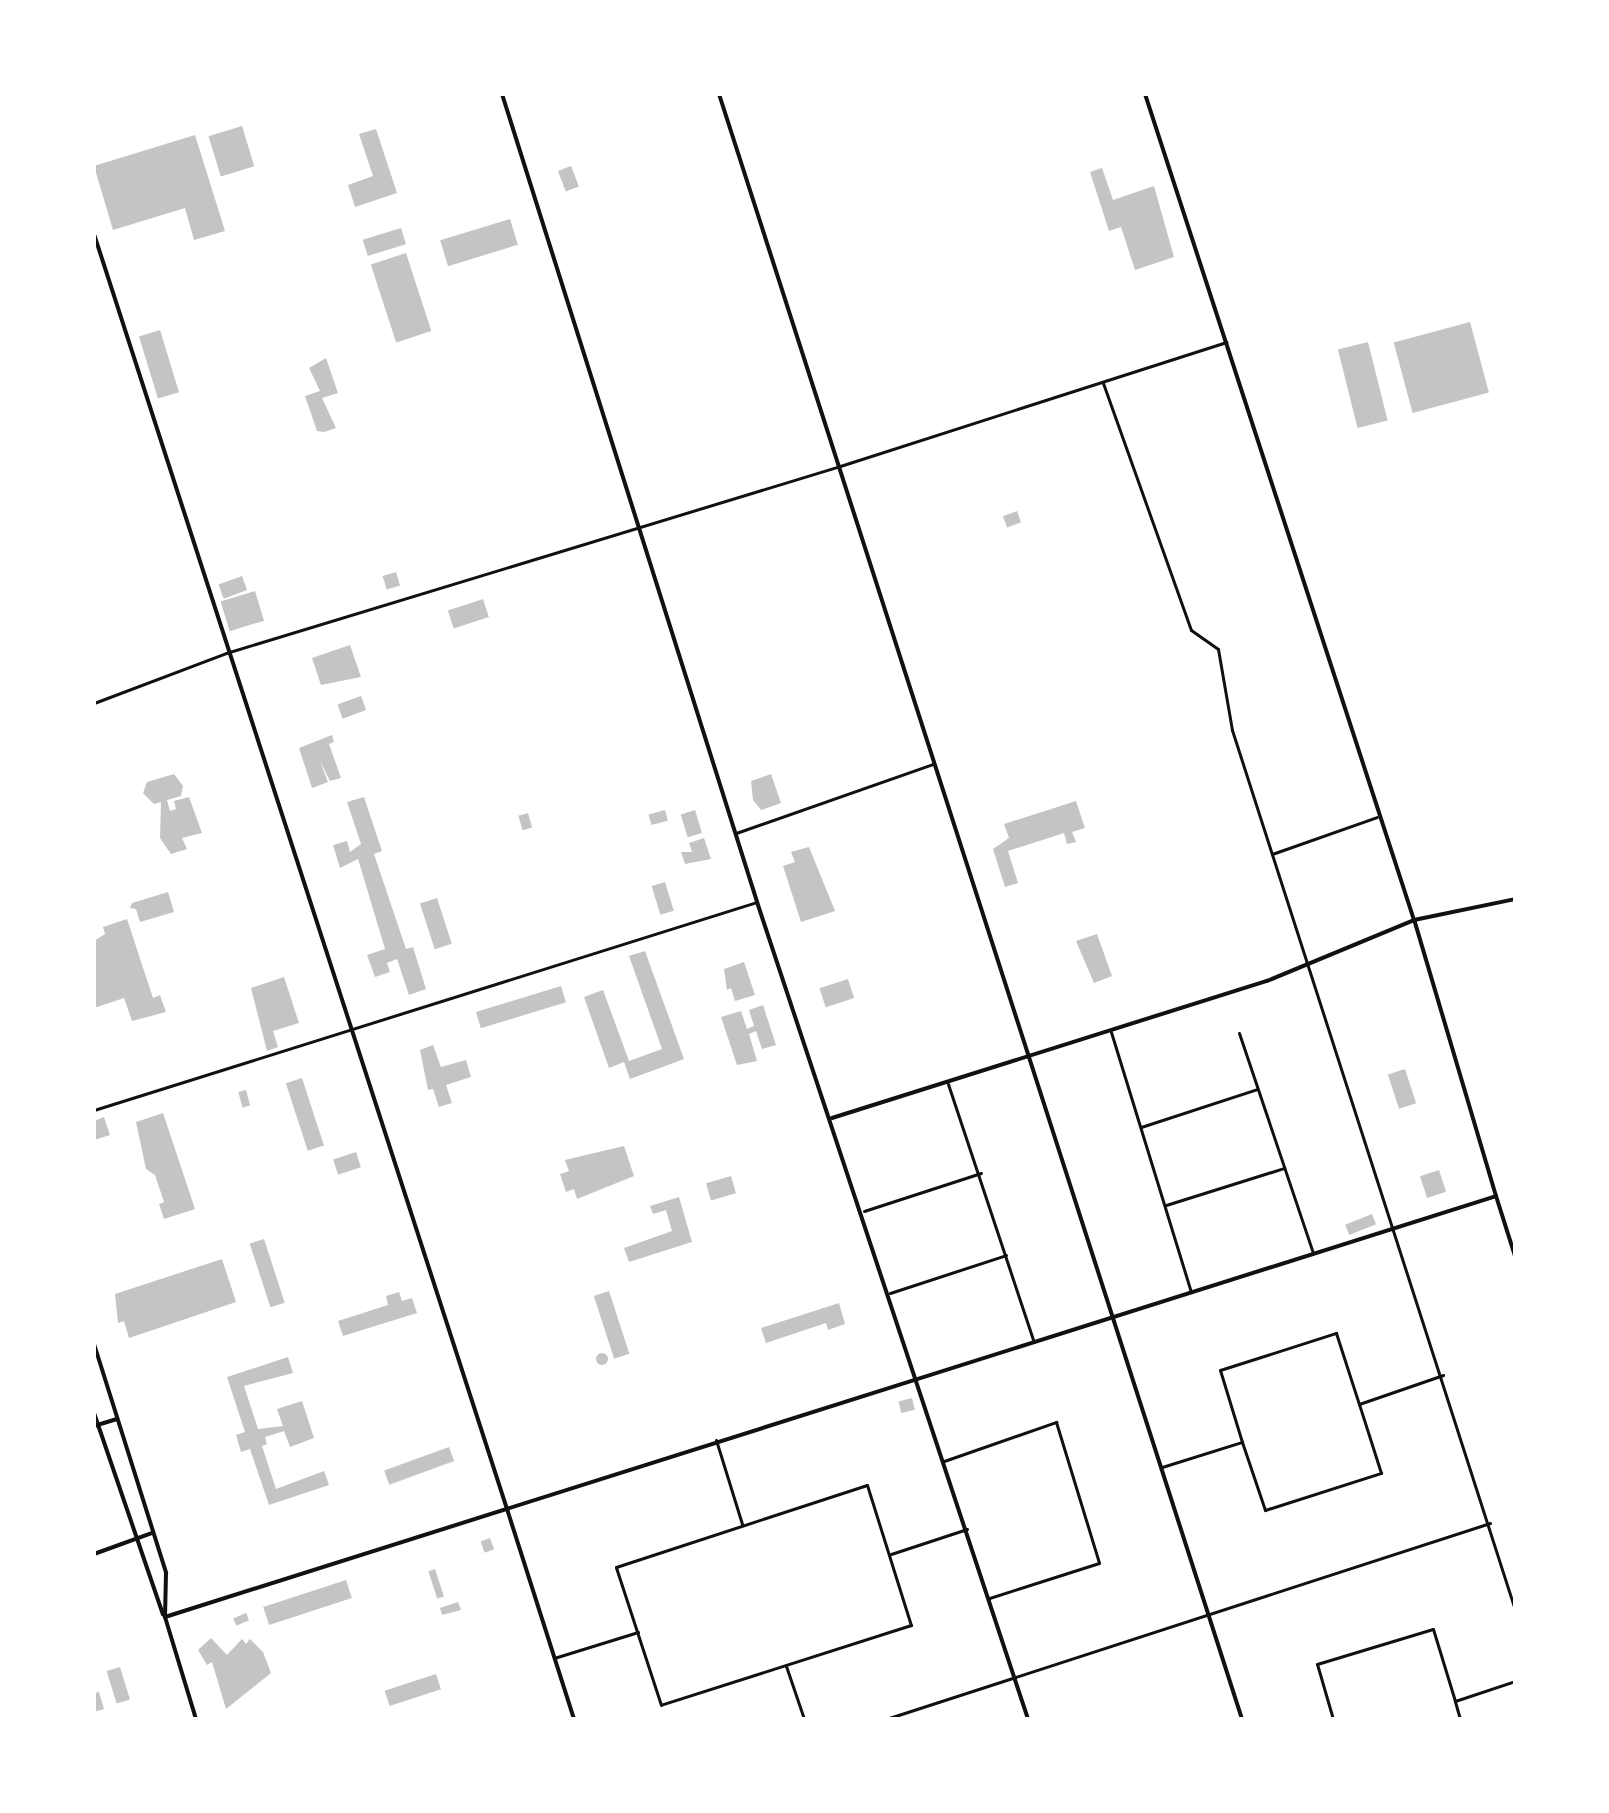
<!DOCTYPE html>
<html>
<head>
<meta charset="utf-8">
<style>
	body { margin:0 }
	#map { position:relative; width:1609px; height:1813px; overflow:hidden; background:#fff; font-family:"Nunito Sans",sans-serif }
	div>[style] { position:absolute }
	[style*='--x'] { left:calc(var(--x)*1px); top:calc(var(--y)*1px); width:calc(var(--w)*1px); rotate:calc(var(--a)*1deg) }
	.building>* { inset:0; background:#c4c4c4; transform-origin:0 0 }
	.round { border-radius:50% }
	.minor>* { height:3px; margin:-1.5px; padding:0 1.5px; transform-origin:1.5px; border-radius:1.5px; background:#111 }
	.tertiary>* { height:4px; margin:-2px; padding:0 2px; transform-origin:2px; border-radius:2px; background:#111 }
	.secondary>* { height:4px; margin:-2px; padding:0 2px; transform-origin:2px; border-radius:2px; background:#111 }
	span { translate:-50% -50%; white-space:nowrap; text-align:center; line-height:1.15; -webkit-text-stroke:6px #fff; paint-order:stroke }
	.frame { position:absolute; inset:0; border:96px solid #fff; pointer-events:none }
</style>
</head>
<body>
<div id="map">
	<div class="building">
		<i style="left:242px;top:126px;width:42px;height:35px;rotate:73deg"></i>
		<i style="clip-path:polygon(376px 129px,397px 193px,355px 207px,348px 185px,373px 176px,359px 134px)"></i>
		<i style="clip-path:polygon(195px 135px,225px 231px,194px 240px,185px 208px,113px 230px,94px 166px)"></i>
		<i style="left:571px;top:166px;width:22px;height:14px;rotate:69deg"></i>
		<i style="clip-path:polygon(1102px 168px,1113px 200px,1154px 186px,1174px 257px,1135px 270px,1121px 227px,1109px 231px,1090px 172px)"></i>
		<i style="left:510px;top:219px;width:27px;height:73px;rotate:73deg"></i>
		<i style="left:401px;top:228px;width:17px;height:40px;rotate:73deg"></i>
		<i style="left:406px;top:253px;width:82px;height:37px;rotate:72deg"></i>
		<i style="left:1470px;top:322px;width:73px;height:79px;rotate:75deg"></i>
		<i style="left:160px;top:330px;width:65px;height:22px;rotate:73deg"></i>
		<i style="left:1368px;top:342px;width:81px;height:31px;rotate:76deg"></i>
		<i style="clip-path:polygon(326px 358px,338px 393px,322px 398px,336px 428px,324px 432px,317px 431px,305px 396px,320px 391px,309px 368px)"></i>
		<i style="left:1017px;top:511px;width:12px;height:15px;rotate:70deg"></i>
		<i style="left:396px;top:572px;width:14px;height:14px;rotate:73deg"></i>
		<i style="left:242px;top:576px;width:15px;height:25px;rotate:70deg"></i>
		<i style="left:255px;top:591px;width:31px;height:36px;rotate:73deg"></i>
		<i style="left:483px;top:599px;width:19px;height:37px;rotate:72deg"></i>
		<i style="clip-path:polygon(350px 645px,361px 677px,321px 685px,312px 658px)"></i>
		<i style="left:361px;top:696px;width:15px;height:25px;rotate:70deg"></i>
		<i style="clip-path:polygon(332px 735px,334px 742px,329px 744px,341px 778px,330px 781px,320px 761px,328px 782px,312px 788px,299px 748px)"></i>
		<i style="clip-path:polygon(174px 774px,183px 786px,181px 796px,167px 800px,170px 811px,176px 809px,174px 801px,189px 797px,202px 833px,182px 838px,187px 849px,171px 854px,160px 838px,161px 802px,154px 804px,143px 793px,147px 782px)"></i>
		<i style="clip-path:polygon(771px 774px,781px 803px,761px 810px,753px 800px,751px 781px)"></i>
		<i style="clip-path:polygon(364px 797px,382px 851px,374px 854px,406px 949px,413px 947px,426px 989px,409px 995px,397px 959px,387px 963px,390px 972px,375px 977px,367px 955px,385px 949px,358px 859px,340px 868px,333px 845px,347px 841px,350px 852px,361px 844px,347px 802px)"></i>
		<i style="clip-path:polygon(1076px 801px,1085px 828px,1072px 832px,1076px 842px,1067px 844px,1064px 833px,1008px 851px,1018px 883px,1005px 887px,993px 849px,1009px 838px,1004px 824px)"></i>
		<i style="left:665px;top:810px;width:11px;height:17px;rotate:75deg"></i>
		<i style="left:695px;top:810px;width:24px;height:15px;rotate:73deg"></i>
		<i style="left:528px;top:813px;width:15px;height:10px;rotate:74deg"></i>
		<i style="clip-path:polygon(704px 838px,711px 859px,685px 864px,681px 852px,692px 852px,689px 843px)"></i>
		<i style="clip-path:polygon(809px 847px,835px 911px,801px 922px,783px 866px,795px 862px,791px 852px)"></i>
		<i style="left:665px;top:882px;width:30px;height:14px;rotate:73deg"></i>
		<i style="clip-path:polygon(168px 892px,174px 912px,140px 922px,136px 909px,130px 908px,132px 903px)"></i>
		<i style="left:437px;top:898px;width:48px;height:18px;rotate:72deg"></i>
		<i style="clip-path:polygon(127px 919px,153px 998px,160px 995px,166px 1012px,132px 1021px,124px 998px,94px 1008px,94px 941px,105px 934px,103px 927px)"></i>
		<i style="clip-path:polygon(1097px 934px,1112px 976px,1094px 983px,1076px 941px)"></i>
		<i style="clip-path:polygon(645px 951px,684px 1059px,630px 1079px,624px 1062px,609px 1068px,584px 997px,603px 990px,629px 1061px,662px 1049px,629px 956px)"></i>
		<i style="clip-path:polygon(744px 962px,755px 995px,735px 1001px,731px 988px,727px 990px,724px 969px)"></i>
		<i style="clip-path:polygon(284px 977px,299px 1023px,273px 1031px,278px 1047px,267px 1051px,251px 988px)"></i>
		<i style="left:848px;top:979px;width:20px;height:30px;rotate:72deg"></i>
		<i style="left:561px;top:986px;width:17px;height:89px;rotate:73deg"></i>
		<i style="clip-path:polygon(763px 1005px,776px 1045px,762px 1049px,756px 1031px,749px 1034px,757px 1061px,737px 1065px,721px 1017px,741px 1011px,747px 1029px,754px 1026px,749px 1010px)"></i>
		<i style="clip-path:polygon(433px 1045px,441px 1067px,466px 1060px,471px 1077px,446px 1085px,452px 1103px,439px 1107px,433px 1089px,428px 1090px,420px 1050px)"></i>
		<i style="left:1405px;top:1069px;width:36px;height:18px;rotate:72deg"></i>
		<i style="left:302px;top:1078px;width:71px;height:17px;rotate:72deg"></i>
		<i style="left:246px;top:1090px;width:16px;height:8px;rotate:75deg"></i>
		<i style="clip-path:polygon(163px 1113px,195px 1209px,164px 1219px,159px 1204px,164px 1202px,155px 1175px,146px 1169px,136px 1122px)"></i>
		<i style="clip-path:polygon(104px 1117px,110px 1135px,94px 1140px,94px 1121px)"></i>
		<i style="clip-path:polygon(624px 1146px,634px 1176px,577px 1199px,574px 1189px,566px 1192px,560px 1174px,569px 1171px,565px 1160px)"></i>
		<i style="left:356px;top:1152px;width:16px;height:24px;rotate:72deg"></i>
		<i style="left:1439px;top:1170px;width:23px;height:20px;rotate:72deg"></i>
		<i style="left:731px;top:1176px;width:18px;height:26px;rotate:74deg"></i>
		<i style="clip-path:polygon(679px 1197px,692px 1242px,629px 1262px,624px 1248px,672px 1231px,666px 1210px,653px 1214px,650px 1206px)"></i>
		<i style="left:1372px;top:1214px;width:11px;height:29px;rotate:68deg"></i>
		<i style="left:264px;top:1239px;width:67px;height:15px;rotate:72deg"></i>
		<i style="clip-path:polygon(222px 1259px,236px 1302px,129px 1338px,124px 1321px,118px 1323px,115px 1294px)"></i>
		<i style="left:609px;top:1291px;width:66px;height:16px;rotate:72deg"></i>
		<i style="clip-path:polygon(399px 1292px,402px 1301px,412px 1298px,417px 1313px,343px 1336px,338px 1321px,388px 1305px,386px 1296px)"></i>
		<i style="clip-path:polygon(839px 1303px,845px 1324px,828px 1330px,826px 1323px,766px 1343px,761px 1328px)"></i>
		<i class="round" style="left:596px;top:1353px;width:12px;height:12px"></i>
		<i style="clip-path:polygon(288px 1357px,293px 1373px,244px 1386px,258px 1429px,283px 1426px,277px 1409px,302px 1401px,314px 1438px,290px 1447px,284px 1431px,265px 1437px,267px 1444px,262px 1446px,276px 1489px,324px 1471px,329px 1485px,269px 1505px,250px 1449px,241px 1452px,236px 1435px,245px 1432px,227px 1377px)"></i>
		<i style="left:912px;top:1398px;width:12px;height:14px;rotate:76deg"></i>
		<i style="left:449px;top:1447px;width:15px;height:69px;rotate:70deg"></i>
		<i style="left:490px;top:1538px;width:12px;height:10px;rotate:70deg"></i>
		<i style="left:435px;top:1569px;width:29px;height:7px;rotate:72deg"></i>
		<i style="left:346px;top:1580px;width:19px;height:87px;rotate:72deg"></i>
		<i style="clip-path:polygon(458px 1602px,461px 1610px,442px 1615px,440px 1608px)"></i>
		<i style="left:246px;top:1613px;width:8px;height:14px;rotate:67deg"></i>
		<i style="clip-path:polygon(211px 1638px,227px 1655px,242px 1639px,246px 1644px,250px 1639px,263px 1652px,271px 1673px,226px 1709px,212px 1662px,207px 1665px,198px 1650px)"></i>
		<i style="left:120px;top:1667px;width:34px;height:14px;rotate:73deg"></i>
		<i style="left:436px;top:1674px;width:16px;height:54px;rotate:72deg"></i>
		<i style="clip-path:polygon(99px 1692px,104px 1709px,94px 1712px,94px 1693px)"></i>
	</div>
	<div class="minor">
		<i style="--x:1103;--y:383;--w:262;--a:70.4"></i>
		<i style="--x:1191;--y:630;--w:33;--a:35"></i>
		<i style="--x:1218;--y:649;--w:82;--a:80.2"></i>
		<i style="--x:1232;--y:730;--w:924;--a:72.17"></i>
		<i style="--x:94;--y:703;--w:141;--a:-20.7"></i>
		<i style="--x:226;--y:653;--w:639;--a:-16.93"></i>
		<i style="--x:837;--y:467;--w:409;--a:-17.8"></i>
		<i style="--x:736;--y:833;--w:209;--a:-19.3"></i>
		<i style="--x:1272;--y:854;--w:111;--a:-19.4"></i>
		<i style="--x:1111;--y:1032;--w:272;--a:72.9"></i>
		<i style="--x:1239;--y:1033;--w:232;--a:71.4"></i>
		<i style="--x:948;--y:1084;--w:270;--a:71.6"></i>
		<i style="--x:94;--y:1110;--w:695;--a:-17.42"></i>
		<i style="--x:1141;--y:1127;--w:122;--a:-18.1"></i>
		<i style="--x:1166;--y:1205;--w:124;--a:-17.4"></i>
		<i style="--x:864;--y:1211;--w:123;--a:-18"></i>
		<i style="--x:890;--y:1293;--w:122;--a:-18.1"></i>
		<i style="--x:716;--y:1440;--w:88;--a:72.8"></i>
		<i style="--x:1242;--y:1442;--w:72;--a:71.3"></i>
		<i style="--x:1265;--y:1510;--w:122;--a:-17.7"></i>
		<i style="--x:1381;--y:1473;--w:72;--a:-107.7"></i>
		<i style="--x:1359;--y:1404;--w:89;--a:-19"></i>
		<i style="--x:944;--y:1461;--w:119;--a:-19.2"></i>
		<i style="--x:1056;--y:1422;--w:147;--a:73"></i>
		<i style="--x:1099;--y:1563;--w:115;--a:162.3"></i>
		<i style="--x:1162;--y:1467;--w:84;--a:-17.4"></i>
		<i style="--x:1242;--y:1442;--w:75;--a:-107"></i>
		<i style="--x:1220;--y:1370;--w:122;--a:-17.7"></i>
		<i style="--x:1336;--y:1333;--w:75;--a:72.1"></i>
		<i style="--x:867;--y:1485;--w:147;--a:72.6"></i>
		<i style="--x:911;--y:1625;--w:262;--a:162.3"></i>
		<i style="--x:661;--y:1705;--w:145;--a:-108.1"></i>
		<i style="--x:616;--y:1567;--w:264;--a:-18.1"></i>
		<i style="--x:891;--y:1554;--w:80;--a:-18.2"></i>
		<i style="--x:554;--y:1658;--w:88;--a:-17.2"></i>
		<i style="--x:786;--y:1666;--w:56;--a:71.2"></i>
		<i style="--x:886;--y:1719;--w:635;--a:-17.98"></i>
		<i style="--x:1333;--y:1719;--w:57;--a:-106.2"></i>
		<i style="--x:1317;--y:1664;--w:121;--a:-16.8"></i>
		<i style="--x:1433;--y:1629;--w:75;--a:73"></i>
		<i style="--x:1460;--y:1719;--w:19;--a:-106"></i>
		<i style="--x:1455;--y:1701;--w:63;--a:-18.4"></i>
	</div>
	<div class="tertiary">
		<i style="--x:502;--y:94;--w:847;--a:72.48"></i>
		<i style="--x:757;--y:902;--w:861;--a:71.65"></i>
		<i style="--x:719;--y:94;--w:1707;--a:72.16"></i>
		<i style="--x:94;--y:234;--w:1340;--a:72.05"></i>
		<i style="--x:832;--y:1118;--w:456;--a:-17.5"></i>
		<i style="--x:1267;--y:981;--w:159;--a:-22.5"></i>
		<i style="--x:1496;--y:1196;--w:63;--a:72.4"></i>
		<i style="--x:165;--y:1617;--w:107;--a:73.1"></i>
	</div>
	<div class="secondary">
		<i style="--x:1414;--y:920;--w:103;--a:-11.7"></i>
		<i style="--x:94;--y:1344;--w:240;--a:72.5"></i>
		<i style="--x:166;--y:1573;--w:44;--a:91.3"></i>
		<i style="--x:94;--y:1413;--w:213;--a:71.1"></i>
		<i style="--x:94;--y:1426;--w:24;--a:-17"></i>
		<i style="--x:507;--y:1509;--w:220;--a:72.3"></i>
		<i style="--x:94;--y:1554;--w:62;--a:-19.9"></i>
		<i style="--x:165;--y:1617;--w:1396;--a:-17.55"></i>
		<i style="--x:1496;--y:1196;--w:288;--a:-106.5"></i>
		<i style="--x:1414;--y:920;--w:869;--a:-108.04"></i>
	</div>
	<div class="frame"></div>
</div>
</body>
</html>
